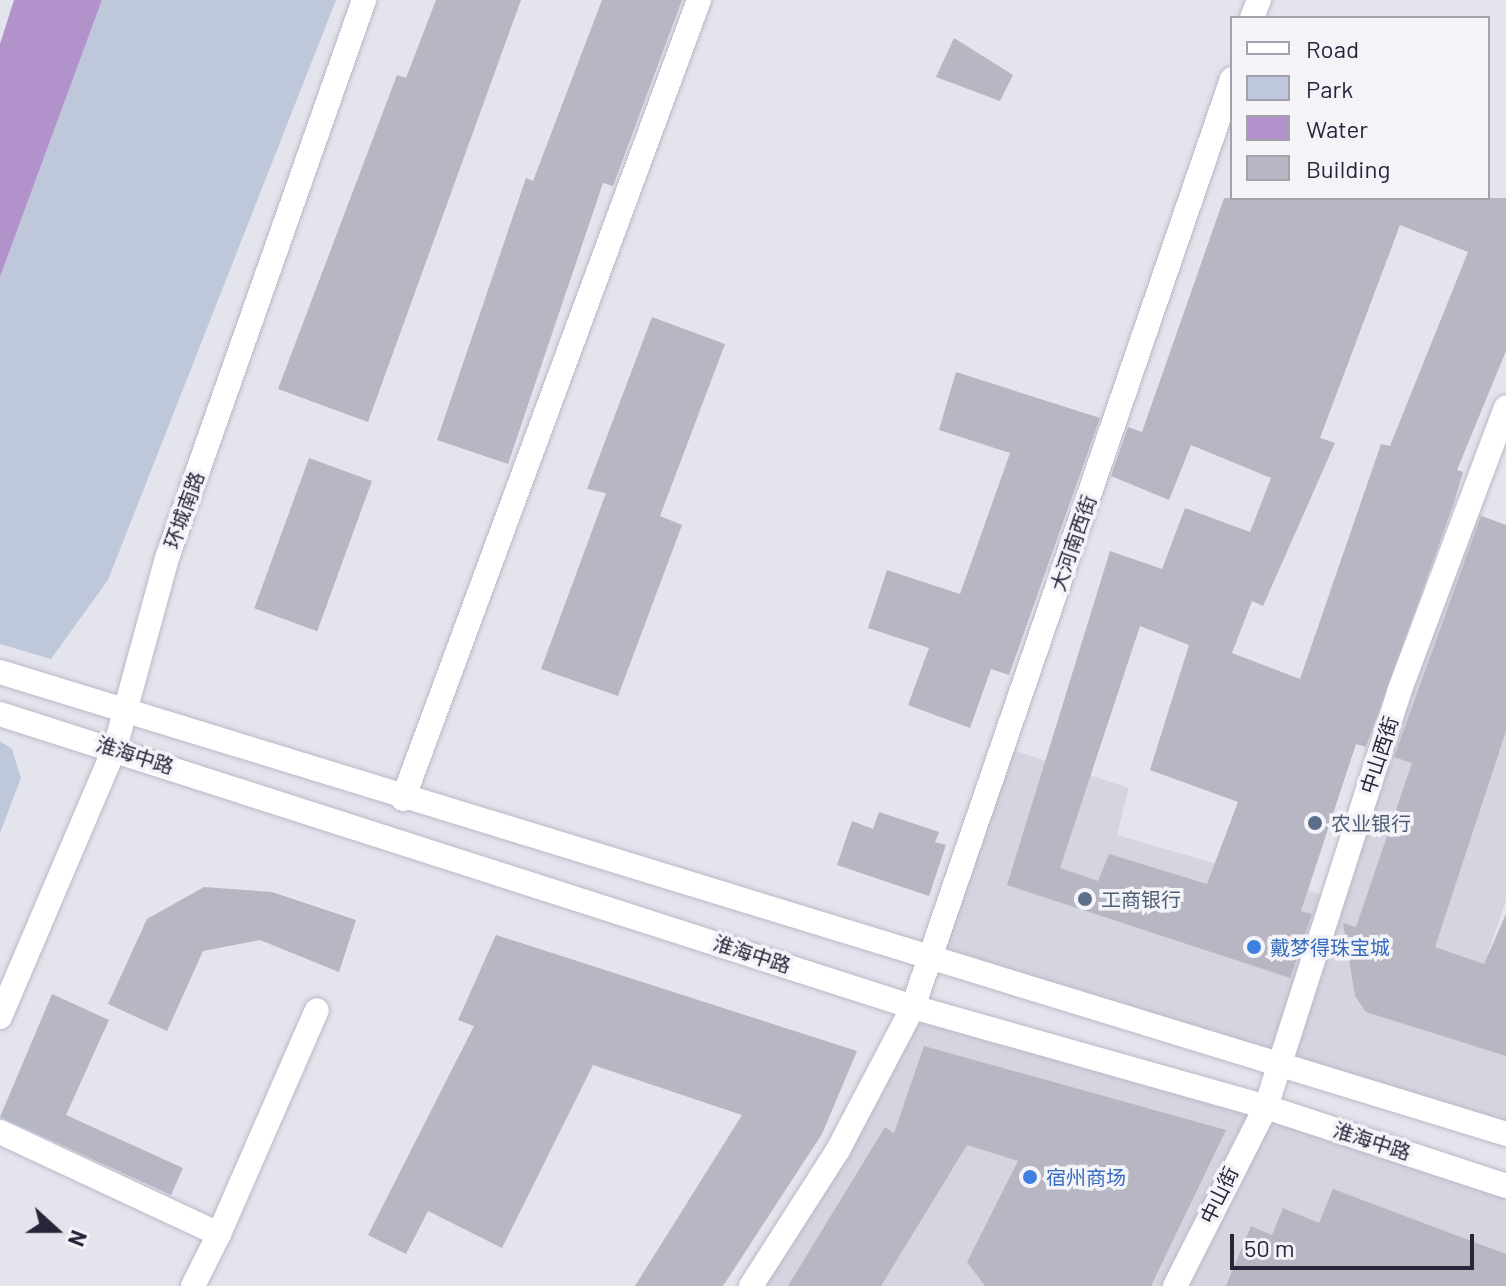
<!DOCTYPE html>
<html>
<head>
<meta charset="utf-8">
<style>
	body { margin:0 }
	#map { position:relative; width:1506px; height:1286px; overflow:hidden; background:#e4e4ec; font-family:Barlow,"Noto Sans SC",sans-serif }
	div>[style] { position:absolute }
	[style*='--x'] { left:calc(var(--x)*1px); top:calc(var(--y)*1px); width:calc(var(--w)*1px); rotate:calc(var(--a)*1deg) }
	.built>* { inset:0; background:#d5d5df }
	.green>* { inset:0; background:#bfc8da }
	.water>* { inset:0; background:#b192cb }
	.building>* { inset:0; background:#b6b7c3; transform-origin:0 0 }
	.roads { filter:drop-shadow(0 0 2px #b9b8ca) drop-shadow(0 0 2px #b9b8ca) }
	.street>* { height:24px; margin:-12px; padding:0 12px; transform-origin:12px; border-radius:12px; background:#fff }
	.secondary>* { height:24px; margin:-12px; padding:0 12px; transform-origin:12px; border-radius:12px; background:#fff }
	.dots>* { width:22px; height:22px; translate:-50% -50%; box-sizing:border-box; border:4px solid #f4f4f8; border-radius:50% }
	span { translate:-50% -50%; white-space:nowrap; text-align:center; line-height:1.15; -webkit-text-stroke:7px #f4f4f8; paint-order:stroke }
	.street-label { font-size:20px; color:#28253b }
	.service-label { font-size:20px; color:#4e5e75 }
	.left { translate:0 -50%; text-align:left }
	.shop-label { font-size:20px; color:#366cbe }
	.legend { position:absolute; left:1230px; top:16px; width:260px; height:184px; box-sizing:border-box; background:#f4f4f8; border:2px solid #a2a1ac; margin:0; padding:10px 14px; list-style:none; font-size:24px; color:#28253b }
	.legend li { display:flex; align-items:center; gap:16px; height:40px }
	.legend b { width:40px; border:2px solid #a2a1ac }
	.north { position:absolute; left:16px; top:1190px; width:80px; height:80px; -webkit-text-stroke:6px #f4f4f8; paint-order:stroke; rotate:111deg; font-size:22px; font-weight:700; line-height:32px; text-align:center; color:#28253b }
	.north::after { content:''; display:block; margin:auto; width:28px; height:36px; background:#28253b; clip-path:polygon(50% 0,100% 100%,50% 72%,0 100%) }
	.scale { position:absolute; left:1230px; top:1234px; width:244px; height:36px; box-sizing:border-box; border:4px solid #28253b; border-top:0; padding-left:10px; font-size:24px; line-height:28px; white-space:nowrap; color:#28253b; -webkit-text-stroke:6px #f4f4f8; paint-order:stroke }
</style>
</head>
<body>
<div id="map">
	<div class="built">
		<i style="clip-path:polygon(1467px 510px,1506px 525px,1506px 900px,1488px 953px,1506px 959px,1506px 1134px,930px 958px,1003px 747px,1129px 788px,1117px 835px,1334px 898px)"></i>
		<i style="clip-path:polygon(913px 1007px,1506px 1186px,1506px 1286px,751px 1286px)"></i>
	</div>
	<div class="green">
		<i style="clip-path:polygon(102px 0,336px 0,108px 580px,51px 659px,0 644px,0 277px)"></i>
		<i style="clip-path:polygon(0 741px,12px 749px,21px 778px,0 833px)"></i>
	</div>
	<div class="water">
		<i style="clip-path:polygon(14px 0,102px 0,0 277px,0 44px)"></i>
	</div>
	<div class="building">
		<i style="clip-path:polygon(436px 0,521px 0,368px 422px,278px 389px,397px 75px,406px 78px)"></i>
		<i style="clip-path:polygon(602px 0,682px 0,613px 186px,603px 183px,508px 464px,437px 440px,526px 178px,533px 181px)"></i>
		<i style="clip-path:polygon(954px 38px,1013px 75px,1000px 101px,936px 77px)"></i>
		<i style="clip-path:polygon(evenodd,1224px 198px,1506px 198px,1506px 351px,1457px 470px,1463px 472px,1453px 506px,1366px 747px,1356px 744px,1301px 911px,1312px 914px,1290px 978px,1007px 885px,1110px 551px,1162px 569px,1185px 508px,1250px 532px,1271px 478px,1191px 445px,1169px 500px,1111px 476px,1128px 427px,1142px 432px,1224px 198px,1400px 225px,1468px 252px,1390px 446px,1381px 444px,1300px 679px,1232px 653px,1252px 601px,1263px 606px,1335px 443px,1320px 438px,1400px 225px,1224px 198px,1140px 626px,1189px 645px,1150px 770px,1238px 802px,1207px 884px,1109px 854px,1098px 881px,1060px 868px,1140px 626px)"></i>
		<i style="clip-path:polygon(652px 317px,725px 344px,660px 516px,682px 525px,618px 696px,541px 669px,606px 493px,587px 489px)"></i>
		<i style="clip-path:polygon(956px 372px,1100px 418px,1009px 675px,991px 669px,970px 728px,908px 705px,929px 648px,868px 628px,887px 570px,960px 594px,1010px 453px,939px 430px)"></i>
		<i style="left:309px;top:458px;width:67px;height:160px;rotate:20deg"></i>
		<i style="clip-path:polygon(1481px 516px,1506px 525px,1506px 731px,1435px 947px,1484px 964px,1506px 914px,1506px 1056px,1366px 1012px,1355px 996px,1343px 923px,1356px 927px,1412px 763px,1394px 757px)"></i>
		<i style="clip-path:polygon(879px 812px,939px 832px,935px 842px,946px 845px,929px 896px,837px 865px,852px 821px,873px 829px)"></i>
		<i style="clip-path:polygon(204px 887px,272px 892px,356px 920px,339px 972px,260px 940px,203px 951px,167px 1031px,108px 1004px,147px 919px)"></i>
		<i style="clip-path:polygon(496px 935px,857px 1051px,822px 1134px,723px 1286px,635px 1286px,742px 1115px,593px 1065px,502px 1248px,428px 1211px,406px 1254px,368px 1235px,474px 1026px,458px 1020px)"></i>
		<i style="clip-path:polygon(52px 994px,109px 1020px,66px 1115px,183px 1168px,171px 1195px,0 1117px)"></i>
		<i style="clip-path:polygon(924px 1046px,1226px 1130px,1151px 1286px,985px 1286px,967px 1262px,1018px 1161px,967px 1145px,881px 1286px,788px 1286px,885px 1127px,894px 1133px)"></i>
		<i style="clip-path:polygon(1333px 1189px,1506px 1254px,1506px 1286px,1226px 1286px,1251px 1226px,1272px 1235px,1283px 1208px,1319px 1223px)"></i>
	</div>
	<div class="roads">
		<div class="street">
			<i style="--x:403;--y:799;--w:852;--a:-69.67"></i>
			<i style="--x:0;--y:1132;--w:242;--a:25"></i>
			<i style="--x:219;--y:1234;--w:58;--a:116.6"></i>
			<i style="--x:219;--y:1234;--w:244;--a:-66.4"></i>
			<i style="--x:751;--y:1286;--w:161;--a:-57.4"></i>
			<i style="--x:838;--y:1150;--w:161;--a:-62.3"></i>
			<i style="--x:1175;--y:1286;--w:201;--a:-63.1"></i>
			<i style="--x:1266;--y:1107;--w:436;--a:-72.2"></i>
			<i style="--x:1399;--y:692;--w:304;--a:-69.4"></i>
		</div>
		<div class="secondary">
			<i style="--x:1252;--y:18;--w:19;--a:-69"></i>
			<i style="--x:0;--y:672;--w:1575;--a:17.05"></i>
			<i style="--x:0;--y:714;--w:959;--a:17.79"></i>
			<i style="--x:913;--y:1007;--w:367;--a:15.8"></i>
			<i style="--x:1266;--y:1107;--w:253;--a:18.2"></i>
			<i style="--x:913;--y:1007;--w:981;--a:-71.03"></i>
			<i style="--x:0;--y:1017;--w:293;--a:-66.9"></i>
			<i style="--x:115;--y:748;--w:197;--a:-74.7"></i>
			<i style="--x:167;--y:558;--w:592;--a:-70.55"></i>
		</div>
	</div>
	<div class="dots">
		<i style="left:1315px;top:823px;background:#5c6f8a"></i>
		<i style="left:1085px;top:899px;background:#5c6f8a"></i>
		<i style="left:1254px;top:947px;background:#3f7fe0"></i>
		<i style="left:1030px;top:1177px;background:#3f7fe0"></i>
	</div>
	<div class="street-label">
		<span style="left:184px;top:510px;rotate:-70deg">环城南路</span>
		<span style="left:1073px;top:543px;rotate:-71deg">大河南西街</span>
		<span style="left:135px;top:755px;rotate:18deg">淮海中路</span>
		<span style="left:1379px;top:755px;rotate:-72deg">中山西街</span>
		<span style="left:752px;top:954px;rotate:18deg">淮海中路</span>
		<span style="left:1372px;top:1141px;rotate:18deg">淮海中路</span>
		<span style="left:1219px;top:1195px;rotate:-64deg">中山街</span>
	</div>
	<div class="service-label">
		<span class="left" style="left:1331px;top:823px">农业银行</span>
		<span class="left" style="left:1101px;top:899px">工商银行</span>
	</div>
	<div class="shop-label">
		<span class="left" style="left:1270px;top:947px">戴梦得珠宝城</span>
		<span class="left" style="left:1046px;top:1177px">宿州商场</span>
	</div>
	<ul class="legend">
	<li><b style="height:10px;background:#fff"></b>Road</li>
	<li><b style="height:22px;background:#bfc8da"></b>Park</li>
	<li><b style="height:22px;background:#b192cb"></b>Water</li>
	<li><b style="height:22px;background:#b6b7c3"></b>Building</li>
	</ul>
	<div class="north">N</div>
	<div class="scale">50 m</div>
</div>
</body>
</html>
